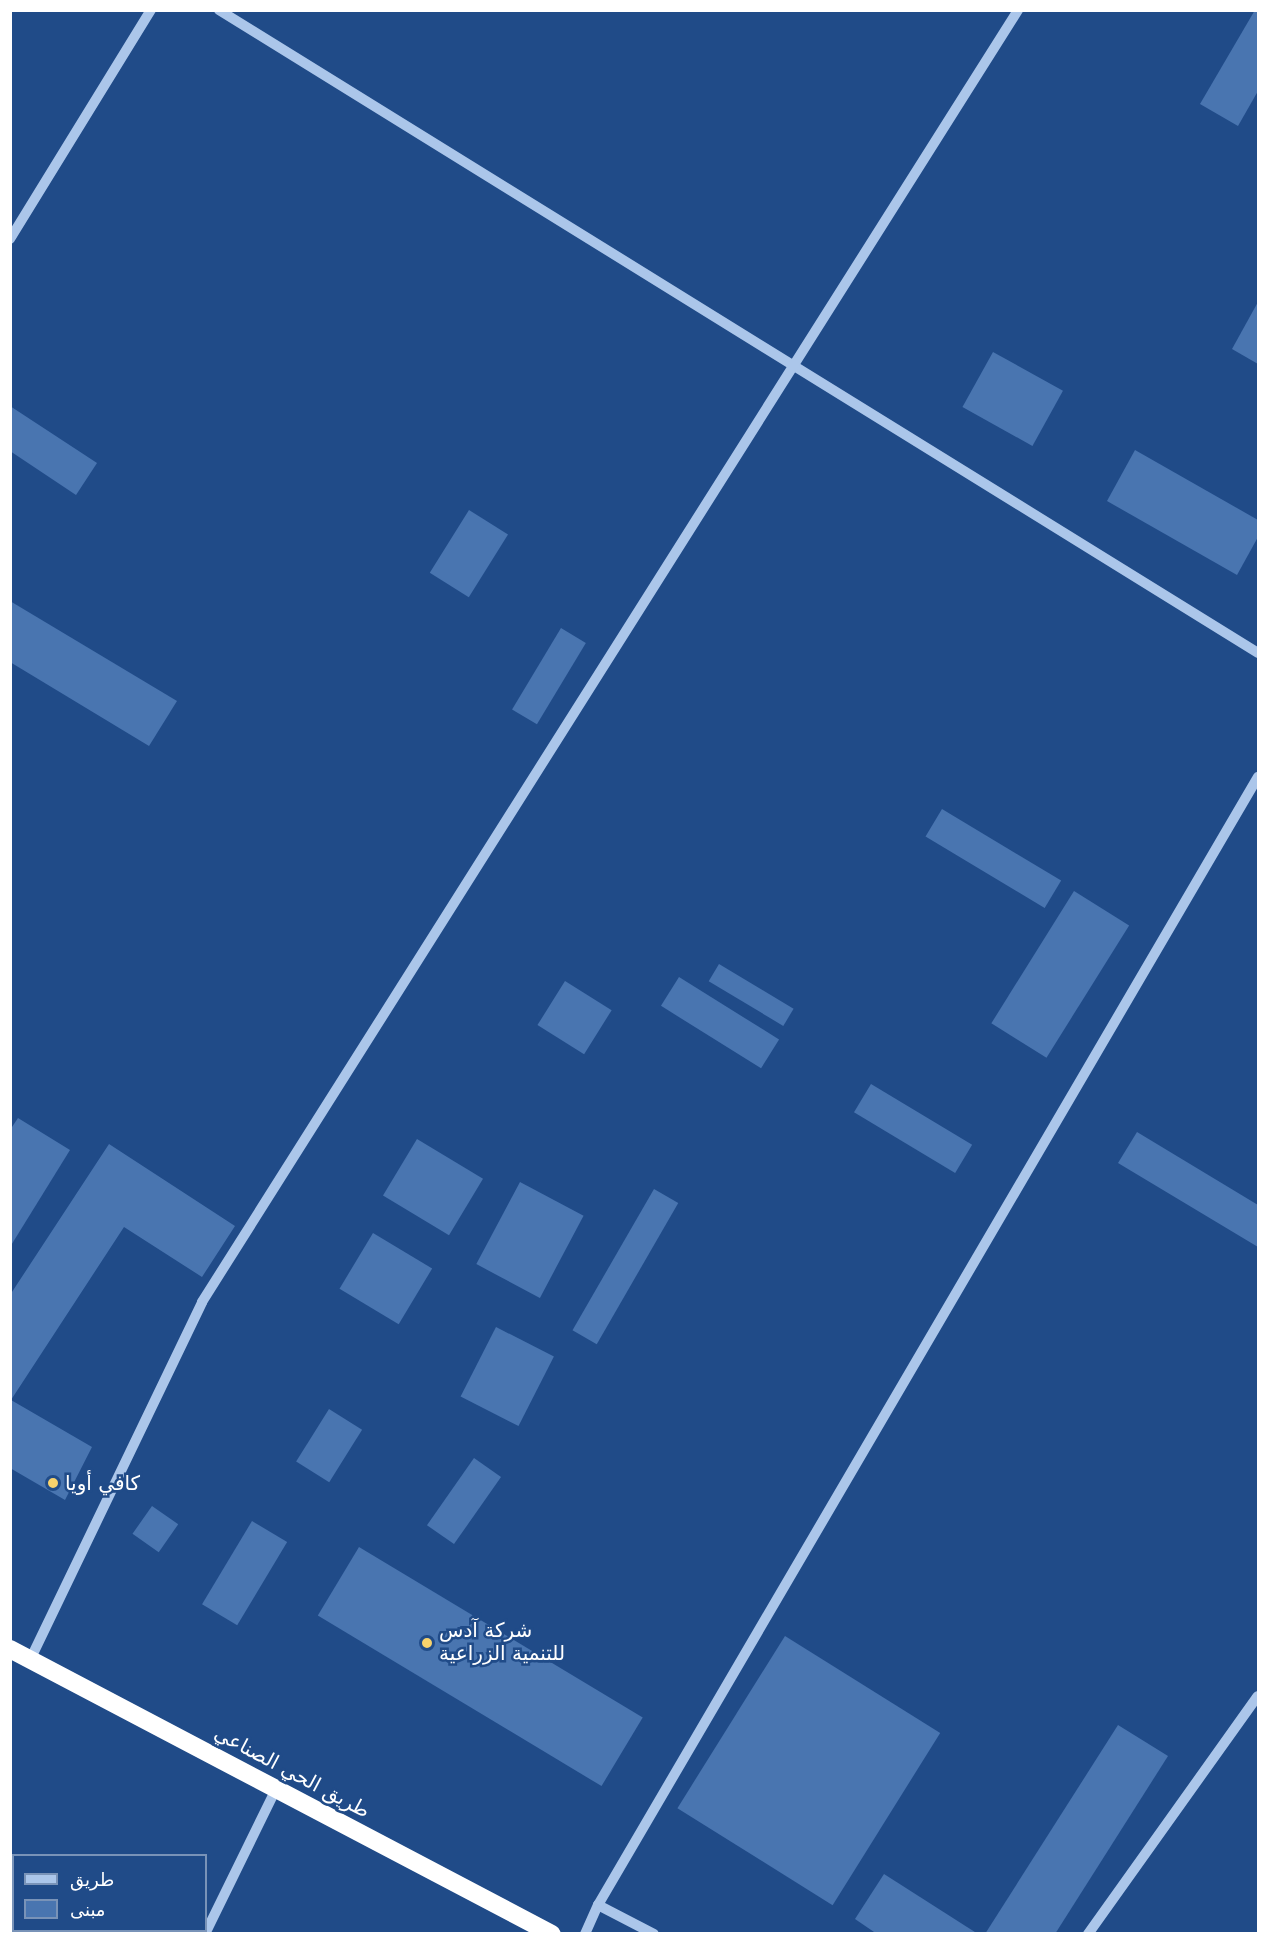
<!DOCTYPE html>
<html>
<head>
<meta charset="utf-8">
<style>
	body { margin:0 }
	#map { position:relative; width:1269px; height:1944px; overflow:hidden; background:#204b88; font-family:"DejaVu Sans","Noto Sans Arabic",sans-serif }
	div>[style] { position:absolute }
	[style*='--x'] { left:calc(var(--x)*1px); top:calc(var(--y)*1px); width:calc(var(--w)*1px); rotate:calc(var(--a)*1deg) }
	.building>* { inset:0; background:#4975b0; transform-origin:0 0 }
	.minor>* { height:10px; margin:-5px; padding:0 5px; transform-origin:5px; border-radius:5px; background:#abc6ea }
	.highway>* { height:18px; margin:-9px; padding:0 9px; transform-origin:9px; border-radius:9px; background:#fff }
	.dots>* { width:16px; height:16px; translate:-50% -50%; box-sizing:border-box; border:3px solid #204b88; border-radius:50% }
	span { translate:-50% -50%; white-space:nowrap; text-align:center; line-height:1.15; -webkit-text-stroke:5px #204b88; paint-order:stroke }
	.poi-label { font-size:20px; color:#fff }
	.left { translate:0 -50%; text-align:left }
	.street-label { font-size:20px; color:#fff }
	.frame { position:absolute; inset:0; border:12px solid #fff; pointer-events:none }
	.legend { position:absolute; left:12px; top:1854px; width:195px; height:78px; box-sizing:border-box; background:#204b88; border:2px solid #7993b8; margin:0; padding:8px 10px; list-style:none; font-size:18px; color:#fff }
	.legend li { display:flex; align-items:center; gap:12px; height:30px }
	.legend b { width:30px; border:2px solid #7993b8 }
</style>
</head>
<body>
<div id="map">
	<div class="building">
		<i style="clip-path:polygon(1255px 10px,1258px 10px,1258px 91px,1238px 126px,1200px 104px)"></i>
		<i style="clip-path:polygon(1258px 302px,1258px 364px,1232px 349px)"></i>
		<i style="left:993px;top:352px;width:80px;height:63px;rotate:29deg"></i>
		<i style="clip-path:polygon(10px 406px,97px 463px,76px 495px,10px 451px)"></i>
		<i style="clip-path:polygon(1135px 450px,1258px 520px,1258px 537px,1237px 575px,1107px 501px)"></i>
		<i style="left:469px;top:510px;width:46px;height:74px;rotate:32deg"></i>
		<i style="clip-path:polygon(10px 601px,177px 701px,149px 746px,10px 662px)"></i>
		<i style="left:561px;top:628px;width:29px;height:95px;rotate:31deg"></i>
		<i style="left:942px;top:809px;width:139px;height:32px;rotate:31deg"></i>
		<i style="left:1074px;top:891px;width:65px;height:156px;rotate:32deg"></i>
		<i style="left:719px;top:964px;width:87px;height:20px;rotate:31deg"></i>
		<i style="left:679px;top:977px;width:118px;height:34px;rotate:32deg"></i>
		<i style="left:565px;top:981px;width:55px;height:52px;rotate:32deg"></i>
		<i style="left:871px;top:1084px;width:118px;height:33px;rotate:31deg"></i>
		<i style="clip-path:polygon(18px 1118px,70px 1150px,10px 1247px,10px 1130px)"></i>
		<i style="clip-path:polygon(1137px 1132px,1258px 1205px,1258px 1247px,1118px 1163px)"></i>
		<i style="left:417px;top:1139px;width:77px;height:66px;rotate:31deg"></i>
		<i style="clip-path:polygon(109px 1144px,235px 1226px,202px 1277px,124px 1227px,11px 1400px,92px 1447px,65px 1500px,10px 1468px,10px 1295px)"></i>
		<i style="left:520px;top:1182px;width:72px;height:93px;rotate:28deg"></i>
		<i style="left:654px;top:1189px;width:28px;height:163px;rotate:30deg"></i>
		<i style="left:373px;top:1233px;width:69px;height:65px;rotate:31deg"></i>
		<i style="left:496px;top:1327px;width:65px;height:78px;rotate:27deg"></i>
		<i style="left:329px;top:1409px;width:39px;height:62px;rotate:32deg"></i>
		<i style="left:474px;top:1458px;width:33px;height:82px;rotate:35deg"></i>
		<i style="left:152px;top:1506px;width:32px;height:34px;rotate:35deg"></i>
		<i style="left:252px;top:1521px;width:41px;height:97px;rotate:31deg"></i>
		<i style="left:359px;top:1547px;width:331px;height:80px;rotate:31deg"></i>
		<i style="left:785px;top:1636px;width:183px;height:203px;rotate:32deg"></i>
		<i style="clip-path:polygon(1118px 1725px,1168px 1756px,1055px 1934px,985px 1934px)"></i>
		<i style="clip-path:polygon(14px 1858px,14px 1930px,147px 1930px,145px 1934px,16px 1934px,10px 1931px,10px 1864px)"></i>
		<i style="clip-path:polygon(884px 1874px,978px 1934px,877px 1934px,855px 1919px)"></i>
	</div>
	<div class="minor">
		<i style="--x:219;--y:10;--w:1222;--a:31.75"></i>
		<i style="--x:10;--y:239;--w:269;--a:-58.4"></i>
		<i style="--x:30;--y:1660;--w:397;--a:-64.3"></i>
		<i style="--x:202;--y:1302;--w:1528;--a:-57.72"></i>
		<i style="--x:598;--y:1905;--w:63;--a:27.4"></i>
		<i style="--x:205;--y:1934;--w:161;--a:-63.9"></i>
		<i style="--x:585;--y:1934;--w:32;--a:-66"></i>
		<i style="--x:598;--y:1905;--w:1307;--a:-59.67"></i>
		<i style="--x:1088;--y:1934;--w:292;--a:-54.5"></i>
	</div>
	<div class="highway">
		<i style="--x:10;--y:1649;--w:612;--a:27.74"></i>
	</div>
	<div class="dots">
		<i style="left:53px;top:1483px;background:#f7d26c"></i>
		<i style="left:427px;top:1643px;background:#f7d26c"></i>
	</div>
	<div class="poi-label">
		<span class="left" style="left:65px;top:1483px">كافي أويا</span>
		<span class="left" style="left:439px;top:1642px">شركة آدس<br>للتنمية الزراعية</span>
	</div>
	<div class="street-label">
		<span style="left:292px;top:1772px;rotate:28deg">طريق الحي الصناعي</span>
	</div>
	<div class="frame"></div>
	<ul class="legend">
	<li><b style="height:8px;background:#abc6ea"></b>طريق</li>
	<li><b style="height:16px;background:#4975b0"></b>مبنى</li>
	</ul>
</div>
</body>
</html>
